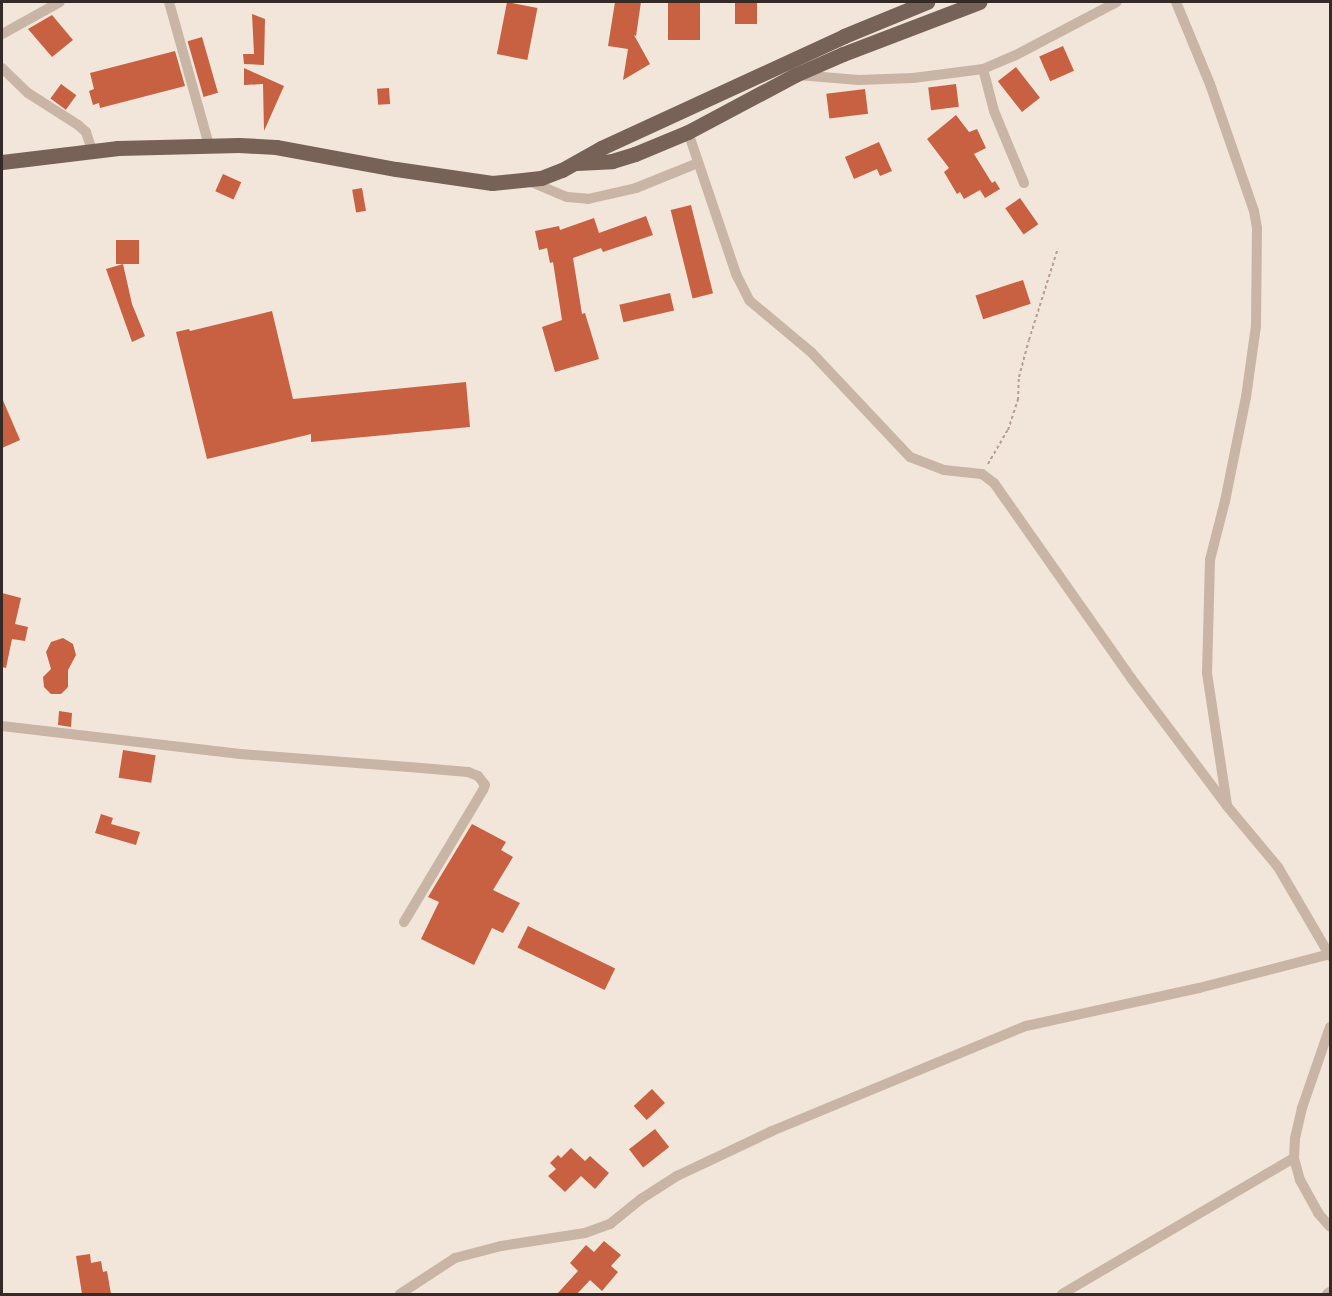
<!DOCTYPE html>
<html>
<head>
<meta charset="utf-8">
<style>
	body { margin:0 }
	#map { position:relative; width:1332px; height:1296px; overflow:hidden; background:#f1e6d9; font-family:Jost,sans-serif }
	div>[style] { position:absolute }
	[style*='--x'] { left:calc(var(--x)*1px); top:calc(var(--y)*1px); width:calc(var(--w)*1px); rotate:calc(var(--a)*1deg) }
	.building>* { inset:0; background:#c76141; transform-origin:0 0 }
	.path>* { height:2px; margin-top:-1px; transform-origin:0; background:repeating-linear-gradient(90deg,#b59f8f 0 3px,transparent 0 6px) }
	.minor>* { height:10px; margin:-5px; padding:0 5px; transform-origin:5px; border-radius:5px; background:#c9b5a5 }
	.primary>* { height:15px; margin:-7.5px; padding:0 7.5px; transform-origin:7.5px; border-radius:7.5px; background:#776257 }
	span { translate:-50% -50%; white-space:nowrap; text-align:center; line-height:1.15; -webkit-text-stroke:5px #f9f0e5; paint-order:stroke }
	.frame { position:absolute; inset:0; border:3px solid #352b26; pointer-events:none }
</style>
</head>
<body>
<div id="map">
	<div class="building">
		<i style="left:507px;top:2px;width:31px;height:53px;rotate:11deg"></i>
		<i style="clip-path:polygon(615px 2px,641px 2px,636px 36px,634px 35px,650px 64px,623px 80px,628px 49px,608px 46px)"></i>
		<i style="left:668px;top:2px;width:32px;height:38px"></i>
		<i style="left:735px;top:2px;width:22px;height:22px"></i>
		<i style="clip-path:polygon(252px 14px,265px 19px,264px 65px,244px 64px,243px 54px,254px 54px)"></i>
		<i style="clip-path:polygon(52px 15px,73px 40px,52px 57px,28px 29px)"></i>
		<i style="left:202px;top:37px;width:58px;height:15px;rotate:74deg"></i>
		<i style="left:1063px;top:46px;width:27px;height:26px;rotate:66deg"></i>
		<i style="clip-path:polygon(175px 51px,185px 86px,100px 108px,99px 103px,93px 105px,89px 91px,94px 89px,90px 73px)"></i>
		<i style="left:1016px;top:67px;width:39px;height:23px;rotate:52deg"></i>
		<i style="clip-path:polygon(244px 68px,284px 86px,264px 131px,263px 84px,244px 85px)"></i>
		<i style="left:61px;top:84px;width:19px;height:18px;rotate:36deg"></i>
		<i style="left:956px;top:84px;width:23px;height:28px;rotate:83deg"></i>
		<i style="left:389px;top:88px;width:16px;height:12px;rotate:86deg"></i>
		<i style="left:865px;top:89px;width:25px;height:39px;rotate:83deg"></i>
		<i style="clip-path:polygon(956px 115px,969px 132px,977px 129px,986px 148px,974px 154px,992px 183px,995px 181px,1000px 189px,985px 198px,980px 190px,964px 199px,960px 192px,957px 194px,944px 172px,949px 168px,927px 139px)"></i>
		<i style="clip-path:polygon(879px 142px,892px 171px,880px 176px,877px 169px,854px 179px,845px 157px)"></i>
		<i style="left:223px;top:174px;width:20px;height:19px;rotate:24deg"></i>
		<i style="left:362px;top:188px;width:23px;height:10px;rotate:80deg"></i>
		<i style="left:1020px;top:198px;width:32px;height:18px;rotate:55deg"></i>
		<i style="left:691px;top:205px;width:91px;height:21px;rotate:76deg"></i>
		<i style="clip-path:polygon(646px 216px,653px 235px,603px 252px,601px 248px,573px 258px,582px 314px,585px 313px,599px 359px,555px 372px,542px 327px,562px 320px,553px 262px,550px 263px,547px 248px,539px 250px,535px 231px,559px 226px,560px 230px,594px 218px,599px 233px)"></i>
		<i style="left:116px;top:240px;width:23px;height:24px"></i>
		<i style="clip-path:polygon(123px 264px,132px 304px,145px 336px,132px 342px,106px 269px)"></i>
		<i style="left:1023px;top:280px;width:25px;height:50px;rotate:72deg"></i>
		<i style="left:670px;top:293px;width:18px;height:52px;rotate:77deg"></i>
		<i style="clip-path:polygon(272px 311px,293px 399px,466px 382px,470px 427px,311px 442px,311px 434px,207px 459px,176px 332px,189px 329px,190px 331px)"></i>
		<i style="clip-path:polygon(2px 398px,20px 440px,2px 448px)"></i>
		<i style="clip-path:polygon(2px 593px,21px 598px,15px 624px,28px 627px,25px 641px,12px 639px,6px 668px,2px 667px)"></i>
		<i style="clip-path:polygon(63px 638px,73px 644px,76px 655px,68px 670px,68px 687px,61px 694px,51px 694px,44px 687px,43px 677px,51px 669px,46px 652px,51px 642px)"></i>
		<i style="clip-path:polygon(59px 711px,72px 713px,71px 727px,58px 725px)"></i>
		<i style="left:123px;top:750px;width:33px;height:28px;rotate:9deg"></i>
		<i style="clip-path:polygon(101px 814px,113px 818px,111px 824px,140px 832px,136px 845px,95px 833px)"></i>
		<i style="clip-path:polygon(472px 824px,506px 842px,501px 850px,513px 857px,493px 890px,520px 903px,503px 933px,492px 928px,474px 965px,421px 939px,439px 902px,428px 897px)"></i>
		<i style="left:528px;top:926px;width:97px;height:24px;rotate:26deg"></i>
		<i style="left:652px;top:1089px;width:19px;height:25px;rotate:47deg"></i>
		<i style="left:655px;top:1129px;width:23px;height:33px;rotate:52deg"></i>
		<i style="clip-path:polygon(571px 1148px,585px 1161px,590px 1156px,609px 1173px,595px 1189px,581px 1176px,565px 1192px,548px 1176px,556px 1169px,550px 1163px,558px 1155px,561px 1158px)"></i>
		<i style="clip-path:polygon(604px 1241px,621px 1255px,611px 1266px,618px 1272px,602px 1291px,590px 1280px,577px 1294px,557px 1294px,578px 1271px,570px 1263px,586px 1245px,594px 1252px)"></i>
		<i style="clip-path:polygon(90px 1254px,91px 1263px,101px 1261px,103px 1272px,107px 1271px,111px 1294px,82px 1294px,76px 1256px)"></i>
	</div>
	<div class="path">
		<i style="--x:988;--y:464;--w:39;--a:-60"></i>
		<i style="--x:1008;--y:430;--w:32;--a:-72"></i>
		<i style="--x:1018;--y:400;--w:23;--a:-88"></i>
		<i style="--x:1019;--y:377;--w:38;--a:-75"></i>
		<i style="--x:1029;--y:340;--w:96;--a:-72.5"></i>
	</div>
	<div class="minor">
		<i style="--x:169;--y:2;--w:148;--a:74.4"></i>
		<i style="--x:1176;--y:2;--w:89;--a:67.5"></i>
		<i style="--x:1210;--y:84;--w:134;--a:70.9"></i>
		<i style="--x:1254;--y:211;--w:17;--a:80"></i>
		<i style="--x:1257;--y:228;--w:98;--a:90.6"></i>
		<i style="--x:1256;--y:326;--w:72;--a:98"></i>
		<i style="--x:1246;--y:397;--w:106;--a:101.4"></i>
		<i style="--x:1225;--y:501;--w:61;--a:104.3"></i>
		<i style="--x:1210;--y:560;--w:113;--a:91.5"></i>
		<i style="--x:1207;--y:673;--w:134;--a:81.4"></i>
		<i style="--x:2;--y:34;--w:66;--a:-28.9"></i>
		<i style="--x:2;--y:68;--w:36;--a:44"></i>
		<i style="--x:28;--y:93;--w:59;--a:32.6"></i>
		<i style="--x:78;--y:125;--w:11;--a:41"></i>
		<i style="--x:86;--y:132;--w:19;--a:72"></i>
		<i style="--x:983;--y:69;--w:43;--a:75.3"></i>
		<i style="--x:994;--y:111;--w:78;--a:67.4"></i>
		<i style="--x:798;--y:75;--w:61;--a:4.7"></i>
		<i style="--x:859;--y:80;--w:54;--a:-2.1"></i>
		<i style="--x:913;--y:78;--w:71;--a:-7.3"></i>
		<i style="--x:983;--y:69;--w:34;--a:-23"></i>
		<i style="--x:1014;--y:56;--w:116;--a:-27.7"></i>
		<i style="--x:688;--y:132;--w:150;--a:71.3"></i>
		<i style="--x:736;--y:274;--w:30;--a:63"></i>
		<i style="--x:750;--y:301;--w:80;--a:39.9"></i>
		<i style="--x:811;--y:352;--w:144;--a:46.7"></i>
		<i style="--x:910;--y:457;--w:36;--a:21"></i>
		<i style="--x:944;--y:470;--w:38;--a:6"></i>
		<i style="--x:982;--y:474;--w:15;--a:37"></i>
		<i style="--x:994;--y:483;--w:238;--a:54.9"></i>
		<i style="--x:1131;--y:678;--w:160;--a:53.1"></i>
		<i style="--x:1227;--y:806;--w:80;--a:50.1"></i>
		<i style="--x:1278;--y:867;--w:103;--a:59.7"></i>
		<i style="--x:526;--y:180;--w:44;--a:22.5"></i>
		<i style="--x:567;--y:197;--w:21;--a:5"></i>
		<i style="--x:588;--y:199;--w:49;--a:-12.9"></i>
		<i style="--x:636;--y:188;--w:67;--a:-22"></i>
		<i style="--x:2;--y:726;--w:240;--a:6.7"></i>
		<i style="--x:240;--y:754;--w:169;--a:4.4"></i>
		<i style="--x:409;--y:767;--w:59;--a:4.8"></i>
		<i style="--x:468;--y:772;--w:11;--a:22"></i>
		<i style="--x:478;--y:776;--w:11;--a:52"></i>
		<i style="--x:485;--y:785;--w:5;--a:112"></i>
		<i style="--x:483;--y:790;--w:154;--a:120.9"></i>
		<i style="--x:1330;--y:1027;--w:86;--a:109.1"></i>
		<i style="--x:1302;--y:1108;--w:32;--a:103"></i>
		<i style="--x:1295;--y:1139;--w:19;--a:93"></i>
		<i style="--x:1294;--y:1158;--w:23;--a:75"></i>
		<i style="--x:1300;--y:1180;--w:38;--a:61"></i>
		<i style="--x:1318;--y:1213;--w:18;--a:49"></i>
		<i style="--x:400;--y:1294;--w:66;--a:-33.2"></i>
		<i style="--x:455;--y:1258;--w:48;--a:-14.6"></i>
		<i style="--x:501;--y:1246;--w:85;--a:-8.8"></i>
		<i style="--x:585;--y:1233;--w:27;--a:-20"></i>
		<i style="--x:610;--y:1224;--w:40;--a:-39"></i>
		<i style="--x:641;--y:1199;--w:43;--a:-32.6"></i>
		<i style="--x:677;--y:1176;--w:105;--a:-25.3"></i>
		<i style="--x:772;--y:1131;--w:275;--a:-22.5"></i>
		<i style="--x:1026;--y:1026;--w:177;--a:-12.4"></i>
		<i style="--x:1199;--y:988;--w:135;--a:-14.5"></i>
		<i style="--x:1062;--y:1294;--w:269;--a:-30.4"></i>
		<i style="--x:1327;--y:1294;--w:4;--a:-34"></i>
	</div>
	<div class="primary">
		<i style="--x:2;--y:162;--w:117;--a:-6.9"></i>
		<i style="--x:118;--y:148;--w:121;--a:-1.4"></i>
		<i style="--x:239;--y:145;--w:37;--a:3"></i>
		<i style="--x:276;--y:147;--w:122;--a:10.4"></i>
		<i style="--x:396;--y:169;--w:97;--a:8.3"></i>
		<i style="--x:492;--y:183;--w:49;--a:-5.8"></i>
		<i style="--x:541;--y:178;--w:22;--a:-21"></i>
		<i style="--x:562;--y:170;--w:45;--a:-29.4"></i>
		<i style="--x:601;--y:148;--w:268;--a:-24.7"></i>
		<i style="--x:844;--y:36;--w:90;--a:-22.3"></i>
		<i style="--x:577;--y:163;--w:35;--a:-3"></i>
		<i style="--x:612;--y:161;--w:24;--a:-17"></i>
		<i style="--x:635;--y:154;--w:57;--a:-22.5"></i>
		<i style="--x:688;--y:132;--w:121;--a:-28"></i>
		<i style="--x:795;--y:75;--w:52;--a:-23.6"></i>
		<i style="--x:843;--y:54;--w:146;--a:-20.9"></i>
	</div>
	<div class="frame"></div>
</div>
</body>
</html>
